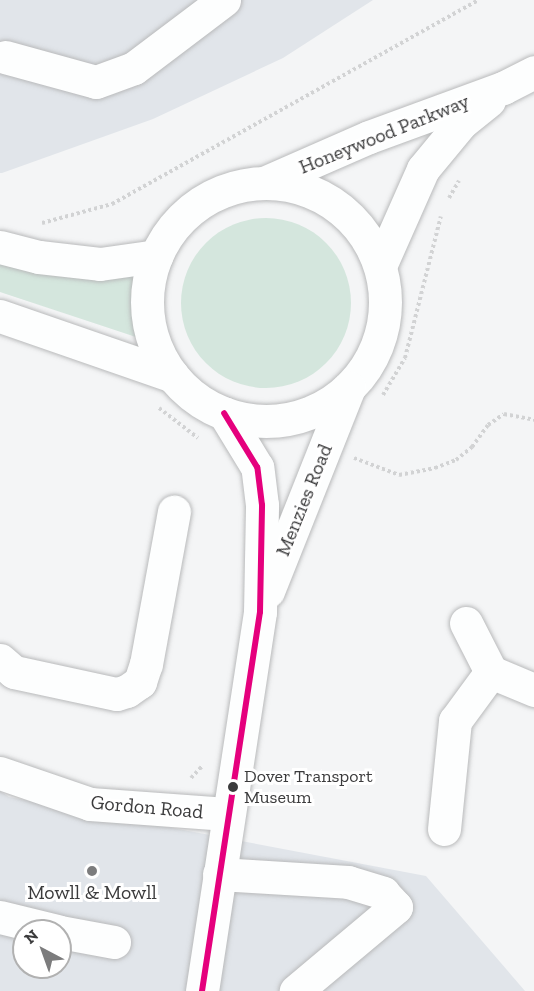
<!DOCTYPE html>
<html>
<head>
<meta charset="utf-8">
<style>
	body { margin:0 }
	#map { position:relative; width:534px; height:991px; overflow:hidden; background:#f4f5f6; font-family:"Zilla Slab",serif }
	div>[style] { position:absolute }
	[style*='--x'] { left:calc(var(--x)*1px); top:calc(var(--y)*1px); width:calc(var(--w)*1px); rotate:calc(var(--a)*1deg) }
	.built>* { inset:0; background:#e1e5ea }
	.green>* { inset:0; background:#d4e6dd }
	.round { border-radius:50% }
	.path>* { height:4px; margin-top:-2px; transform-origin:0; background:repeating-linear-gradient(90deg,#d2d3d4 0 3px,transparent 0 6px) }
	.roads { filter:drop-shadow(0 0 2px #b9babb) drop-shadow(0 0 2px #b9babb) }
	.minor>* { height:33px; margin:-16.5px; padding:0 16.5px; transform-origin:16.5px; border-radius:16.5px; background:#fdfefe }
	.minor>.ring { margin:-16.5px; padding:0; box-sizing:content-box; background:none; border:33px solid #fdfefe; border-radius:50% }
	.bus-1>* { height:6px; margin:-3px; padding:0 3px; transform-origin:3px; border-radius:3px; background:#e5007d }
	.dots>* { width:16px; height:16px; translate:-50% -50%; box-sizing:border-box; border:3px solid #fff; border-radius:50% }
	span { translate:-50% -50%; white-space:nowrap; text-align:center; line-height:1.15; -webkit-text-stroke:6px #fff; paint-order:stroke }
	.bus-label { font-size:18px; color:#3b3b3c }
	.left { translate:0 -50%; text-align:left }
	.street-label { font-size:20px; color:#3b3b3c }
	.poi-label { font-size:20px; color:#3b3b3c }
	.north { position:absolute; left:12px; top:919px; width:60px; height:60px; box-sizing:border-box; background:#fff; border:2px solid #b1b1b1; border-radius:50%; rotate:319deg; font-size:16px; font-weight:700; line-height:24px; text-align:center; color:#3b3b3c }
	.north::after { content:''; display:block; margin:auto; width:21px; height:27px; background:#7c7c7d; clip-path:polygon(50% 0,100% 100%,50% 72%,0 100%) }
</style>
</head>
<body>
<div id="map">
	<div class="built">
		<i style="clip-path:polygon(0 0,373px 0,283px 58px,153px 119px,2px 173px,0 173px)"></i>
		<i style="clip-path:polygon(evenodd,0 791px,9px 797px,426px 876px,525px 991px,0 991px,0 791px,24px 931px,60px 931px,60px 967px,24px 967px,24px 931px)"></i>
	</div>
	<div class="green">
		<i class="round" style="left:181px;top:218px;width:170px;height:170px"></i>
		<i style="clip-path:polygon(0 260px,143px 271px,141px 302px,145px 340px,0 292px)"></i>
	</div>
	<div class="path">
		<i style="--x:449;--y:198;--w:20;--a:-60"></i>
		<i style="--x:42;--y:223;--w:73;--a:-15.2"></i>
		<i style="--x:112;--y:204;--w:419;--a:-29.1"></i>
		<i style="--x:383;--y:395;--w:43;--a:-59.3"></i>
		<i style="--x:405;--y:358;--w:146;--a:-75.8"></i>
		<i style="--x:159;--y:408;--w:49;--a:37.6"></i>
		<i style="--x:354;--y:458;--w:48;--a:20.7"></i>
		<i style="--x:399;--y:475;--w:37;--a:-11"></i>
		<i style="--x:435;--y:468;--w:22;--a:-21"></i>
		<i style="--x:456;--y:460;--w:21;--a:-39"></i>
		<i style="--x:472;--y:447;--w:27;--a:-54"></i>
		<i style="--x:488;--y:425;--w:19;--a:-35"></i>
		<i style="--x:504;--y:414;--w:31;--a:11"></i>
		<i style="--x:191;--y:778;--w:16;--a:-47"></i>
	</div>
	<div class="roads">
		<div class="minor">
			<i style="--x:5;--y:57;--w:94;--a:15.4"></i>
			<i style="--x:96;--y:82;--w:40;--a:-20.2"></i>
			<i style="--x:134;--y:68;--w:113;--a:-37.1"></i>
			<i style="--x:266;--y:182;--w:112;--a:-23.6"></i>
			<i style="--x:369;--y:137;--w:143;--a:-20.1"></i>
			<i style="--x:503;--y:88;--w:35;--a:-27"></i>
			<i class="ring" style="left:147px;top:183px;width:205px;height:205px"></i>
			<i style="--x:0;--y:247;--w:40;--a:14.4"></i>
			<i style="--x:39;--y:257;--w:61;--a:6.5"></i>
			<i style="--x:100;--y:264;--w:57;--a:-8.1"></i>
			<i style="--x:380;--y:266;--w:106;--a:-66.1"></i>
			<i style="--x:423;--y:169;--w:60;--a:-50.4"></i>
			<i style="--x:461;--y:123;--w:36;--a:-39"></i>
			<i style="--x:0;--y:316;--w:183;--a:19.1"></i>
			<i style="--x:268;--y:591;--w:219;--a:-68.3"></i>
			<i style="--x:466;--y:623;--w:55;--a:63"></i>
			<i style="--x:0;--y:660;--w:18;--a:41"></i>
			<i style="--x:14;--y:672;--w:105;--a:12.1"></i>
			<i style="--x:117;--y:694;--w:10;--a:-17"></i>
			<i style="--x:127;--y:691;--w:16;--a:-35"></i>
			<i style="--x:140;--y:682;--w:19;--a:-72"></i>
			<i style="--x:146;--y:664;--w:155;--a:-79.6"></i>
			<i style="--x:0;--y:773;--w:95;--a:19"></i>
			<i style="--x:90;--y:804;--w:137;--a:4.2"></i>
			<i style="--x:444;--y:829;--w:109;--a:-84.2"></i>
			<i style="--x:455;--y:721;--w:61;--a:-53.7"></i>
			<i style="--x:491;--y:672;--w:47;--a:22.7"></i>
			<i style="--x:219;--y:874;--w:129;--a:3.5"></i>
			<i style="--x:348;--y:882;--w:37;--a:17"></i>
			<i style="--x:383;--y:893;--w:19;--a:47"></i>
			<i style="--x:396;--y:907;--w:131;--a:140"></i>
			<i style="--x:0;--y:917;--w:59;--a:13.8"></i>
			<i style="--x:60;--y:932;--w:55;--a:10.5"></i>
			<i style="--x:202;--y:991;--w:383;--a:-81.3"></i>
			<i style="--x:260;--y:612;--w:107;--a:-88.9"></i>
			<i style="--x:262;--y:505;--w:38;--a:-97"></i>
			<i style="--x:257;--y:467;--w:63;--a:-121.4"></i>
		</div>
	</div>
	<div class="bus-1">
		<i style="--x:202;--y:991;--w:383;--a:-81.3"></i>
		<i style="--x:260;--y:612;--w:107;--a:-88.9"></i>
		<i style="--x:262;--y:505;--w:38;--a:-97"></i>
		<i style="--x:257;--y:467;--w:63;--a:-121.4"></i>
	</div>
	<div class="dots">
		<i style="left:233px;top:787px;background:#3b3b3c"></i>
		<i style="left:92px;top:871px;background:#7c7c7d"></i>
	</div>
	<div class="bus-label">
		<span class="left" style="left:244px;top:787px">Dover Transport<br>Museum</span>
	</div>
	<div class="street-label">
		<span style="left:384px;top:134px;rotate:-22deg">Honeywood Parkway</span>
		<span style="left:304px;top:500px;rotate:-68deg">Menzies Road</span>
		<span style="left:147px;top:807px;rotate:5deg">Gordon Road</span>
	</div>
	<div class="poi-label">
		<span style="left:92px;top:892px">Mowll &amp; Mowll</span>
	</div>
	<div class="north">N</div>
</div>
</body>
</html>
